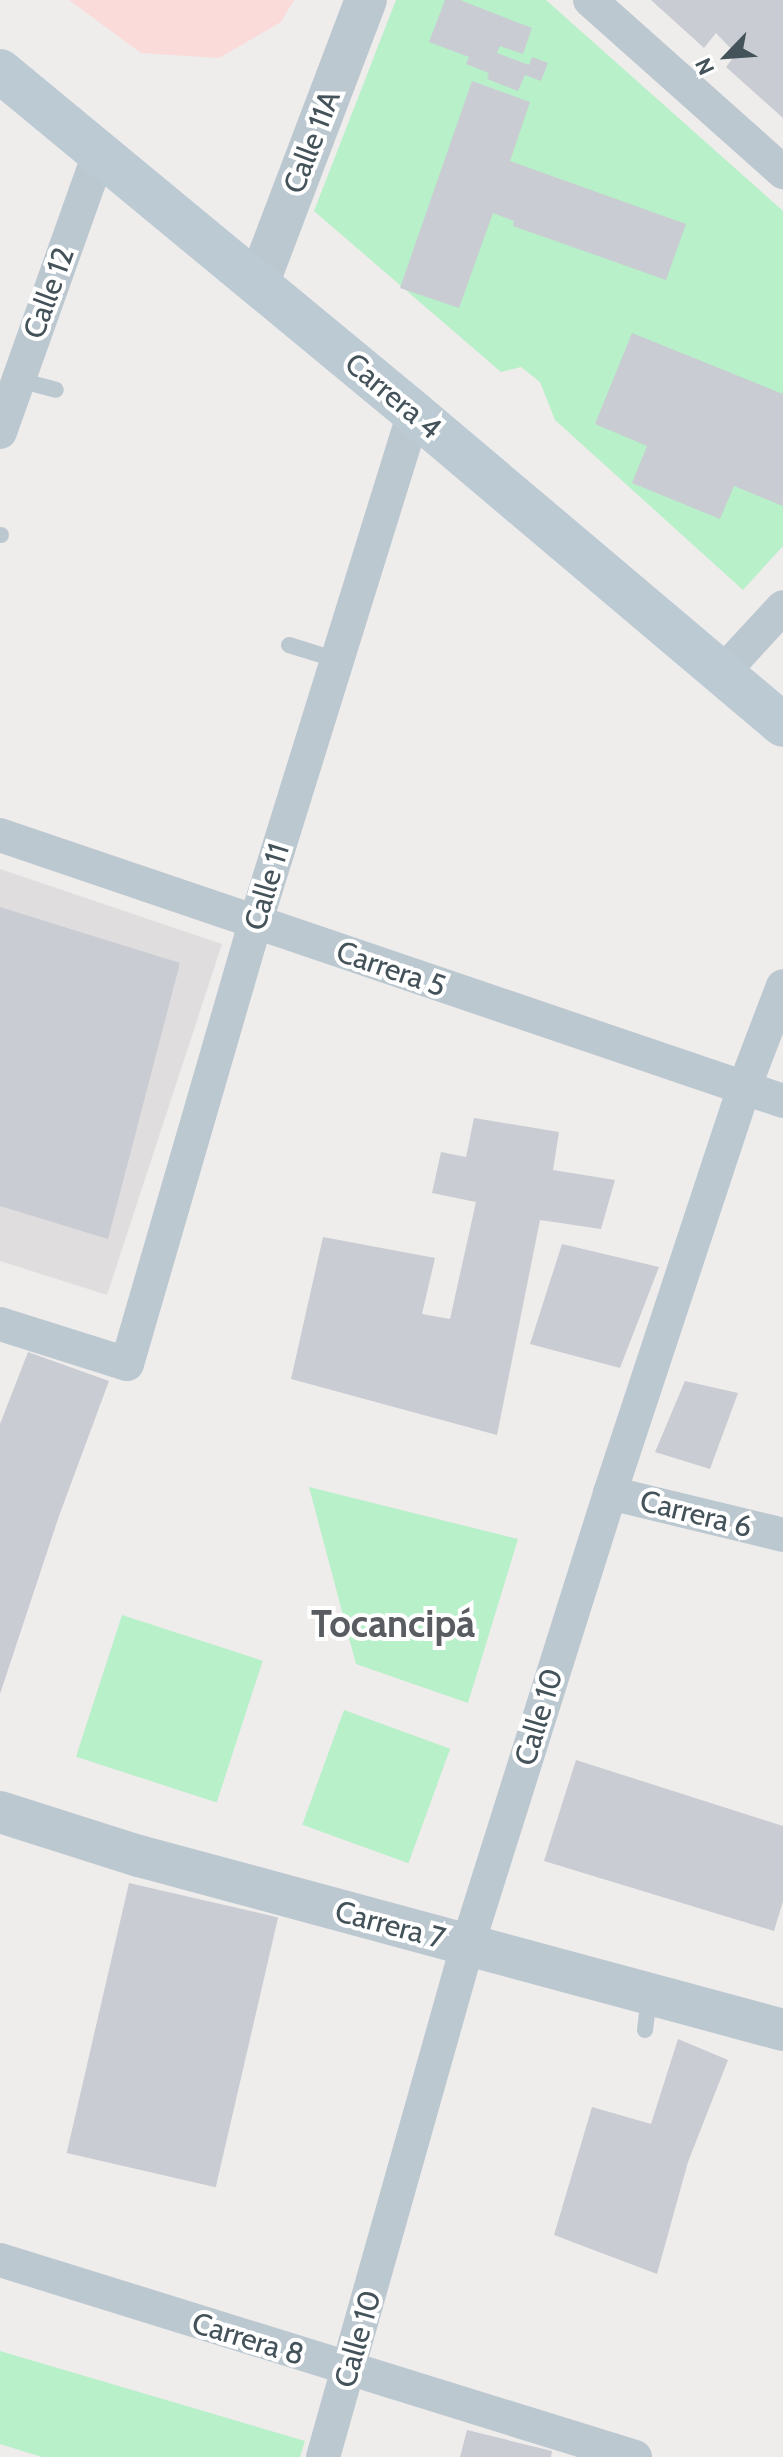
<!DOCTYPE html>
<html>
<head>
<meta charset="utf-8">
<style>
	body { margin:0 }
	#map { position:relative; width:783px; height:2457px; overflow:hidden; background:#efecec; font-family:Cabin,sans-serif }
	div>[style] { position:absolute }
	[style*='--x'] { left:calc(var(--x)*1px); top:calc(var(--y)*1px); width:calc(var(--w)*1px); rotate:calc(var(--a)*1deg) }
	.education>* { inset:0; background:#e0ddde }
	.medical>* { inset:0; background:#fbdada }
	.green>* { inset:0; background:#b8f0c9; transform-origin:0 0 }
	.building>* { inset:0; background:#c9ccd2; transform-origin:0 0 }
	.service>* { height:16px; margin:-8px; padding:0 8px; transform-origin:8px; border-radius:8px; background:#bcc8d0 }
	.minor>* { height:34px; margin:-17px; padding:0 17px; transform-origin:17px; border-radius:17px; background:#bcc8d0 }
	.tertiary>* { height:42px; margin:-21px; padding:0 21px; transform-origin:21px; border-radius:21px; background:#bcc8d0 }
	.secondary>* { height:44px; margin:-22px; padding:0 22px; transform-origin:22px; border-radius:22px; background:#bccad4 }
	span { translate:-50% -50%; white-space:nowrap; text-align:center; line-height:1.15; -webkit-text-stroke:8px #fff; paint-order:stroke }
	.street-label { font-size:30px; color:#44525a }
	.district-label { font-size:38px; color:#595d62; font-weight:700 }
	.north { position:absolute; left:687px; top:16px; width:80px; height:80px; -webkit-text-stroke:6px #fff; paint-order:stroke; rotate:245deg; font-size:22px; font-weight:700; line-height:32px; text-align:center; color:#44525a }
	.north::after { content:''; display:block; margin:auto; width:28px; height:36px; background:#44525a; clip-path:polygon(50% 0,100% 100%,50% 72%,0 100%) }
</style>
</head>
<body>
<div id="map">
	<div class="education">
		<i style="clip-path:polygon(0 869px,222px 944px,107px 1295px,0 1261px)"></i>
	</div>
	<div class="medical">
		<i style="clip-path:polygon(69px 0,294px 0,281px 22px,219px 58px,141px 53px)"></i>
	</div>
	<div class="green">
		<i style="clip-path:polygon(396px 0,546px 0,783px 211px,783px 546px,743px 590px,555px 420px,540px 382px,521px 367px,501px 372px,314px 211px)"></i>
		<i style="clip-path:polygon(309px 1487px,518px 1539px,468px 1703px,356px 1664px)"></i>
		<i style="left:122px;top:1615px;width:148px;height:149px;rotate:18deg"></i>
		<i style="left:344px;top:1710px;width:113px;height:122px;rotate:20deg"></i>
		<i style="clip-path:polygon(0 2351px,305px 2441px,300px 2457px,42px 2457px,0 2444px)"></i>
	</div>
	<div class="building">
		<i style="clip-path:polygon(445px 0,460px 0,532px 28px,523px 54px,500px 46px,497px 53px,529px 65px,532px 57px,548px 63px,541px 81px,525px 75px,518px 91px,487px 79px,489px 73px,466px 64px,469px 57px,429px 42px)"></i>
		<i style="clip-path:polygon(651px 0,783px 0,783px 118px,726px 67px,736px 54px,716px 33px,704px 48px)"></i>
		<i style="clip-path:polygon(472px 81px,530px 102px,510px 161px,686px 224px,666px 280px,513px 226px,514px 221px,493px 213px,459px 308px,400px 288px)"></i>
		<i style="clip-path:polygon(632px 333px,783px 394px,783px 506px,734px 486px,720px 519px,632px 483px,647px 446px,595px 424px)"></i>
		<i style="clip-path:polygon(0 907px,180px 963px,108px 1239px,0 1206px)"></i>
		<i style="clip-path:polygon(474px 1118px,559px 1132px,553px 1170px,615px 1180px,601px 1229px,540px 1220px,497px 1435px,291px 1379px,323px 1237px,435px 1258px,422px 1314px,450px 1319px,476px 1202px,432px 1193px,441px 1152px,466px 1157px)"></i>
		<i style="clip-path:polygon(562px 1244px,659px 1267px,620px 1368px,530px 1344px)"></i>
		<i style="clip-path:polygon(28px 1352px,109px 1381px,59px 1516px,0 1694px,0 1424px)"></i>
		<i style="clip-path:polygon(685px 1381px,738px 1393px,710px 1469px,655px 1452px)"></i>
		<i style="clip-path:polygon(576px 1760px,783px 1826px,783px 1901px,774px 1931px,544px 1861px)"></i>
		<i style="left:129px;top:1883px;width:153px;height:277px;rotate:13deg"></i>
		<i style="clip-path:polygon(678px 2039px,728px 2060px,688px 2162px,657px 2274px,554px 2235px,592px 2107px,651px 2124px)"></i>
		<i style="clip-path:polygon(467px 2430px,552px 2451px,551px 2457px,460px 2457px)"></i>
	</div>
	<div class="service">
		<i style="--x:19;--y:380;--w:38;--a:15"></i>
		<i style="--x:0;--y:535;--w:1;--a:0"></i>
		<i style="--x:289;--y:645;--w:50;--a:17.4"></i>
		<i style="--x:645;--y:2030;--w:34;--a:-83"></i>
	</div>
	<div class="minor">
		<i style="--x:590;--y:0;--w:259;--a:41.7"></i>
		<i style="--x:0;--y:432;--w:295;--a:-70.4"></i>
		<i style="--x:723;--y:672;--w:88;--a:-47.3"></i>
		<i style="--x:0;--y:835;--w:827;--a:18.76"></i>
		<i style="--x:0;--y:1324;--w:133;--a:17.5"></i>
		<i style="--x:127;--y:1364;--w:458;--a:-73.8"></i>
		<i style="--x:255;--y:924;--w:535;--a:-72.72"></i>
		<i style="--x:610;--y:1493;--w:178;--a:13.6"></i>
		<i style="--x:0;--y:2260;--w:665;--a:17.24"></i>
		<i style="--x:323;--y:2457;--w:530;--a:-74.23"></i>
		<i style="--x:467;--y:1947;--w:476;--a:-72.5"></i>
		<i style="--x:610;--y:1493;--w:427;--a:-71.7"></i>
		<i style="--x:744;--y:1088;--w:109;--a:-69.1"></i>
	</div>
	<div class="tertiary">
		<i style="--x:258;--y:284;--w:304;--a:-69.2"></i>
		<i style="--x:0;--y:1812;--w:146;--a:17.6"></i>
		<i style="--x:139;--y:1856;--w:667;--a:15.12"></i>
	</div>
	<div class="secondary">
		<i style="--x:0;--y:71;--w:537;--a:39.56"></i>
		<i style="--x:414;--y:413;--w:483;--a:40.2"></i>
	</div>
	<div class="street-label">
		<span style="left:312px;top:142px;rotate:-69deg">Calle 11A</span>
		<span style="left:49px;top:293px;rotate:-70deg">Calle 12</span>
		<span style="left:393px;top:396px;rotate:40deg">Carrera 4</span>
		<span style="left:267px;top:887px;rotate:-73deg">Calle 11</span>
		<span style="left:391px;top:969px;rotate:19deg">Carrera 5</span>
		<span style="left:696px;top:1514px;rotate:14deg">Carrera 6</span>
		<span style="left:539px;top:1717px;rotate:-73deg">Calle 10</span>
		<span style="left:390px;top:1925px;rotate:15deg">Carrera 7</span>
		<span style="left:248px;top:2339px;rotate:17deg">Carrera 8</span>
		<span style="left:358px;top:2339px;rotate:-74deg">Calle 10</span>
	</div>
	<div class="district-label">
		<span style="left:393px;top:1624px">Tocancipá</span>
	</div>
	<div class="north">N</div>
</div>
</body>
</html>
